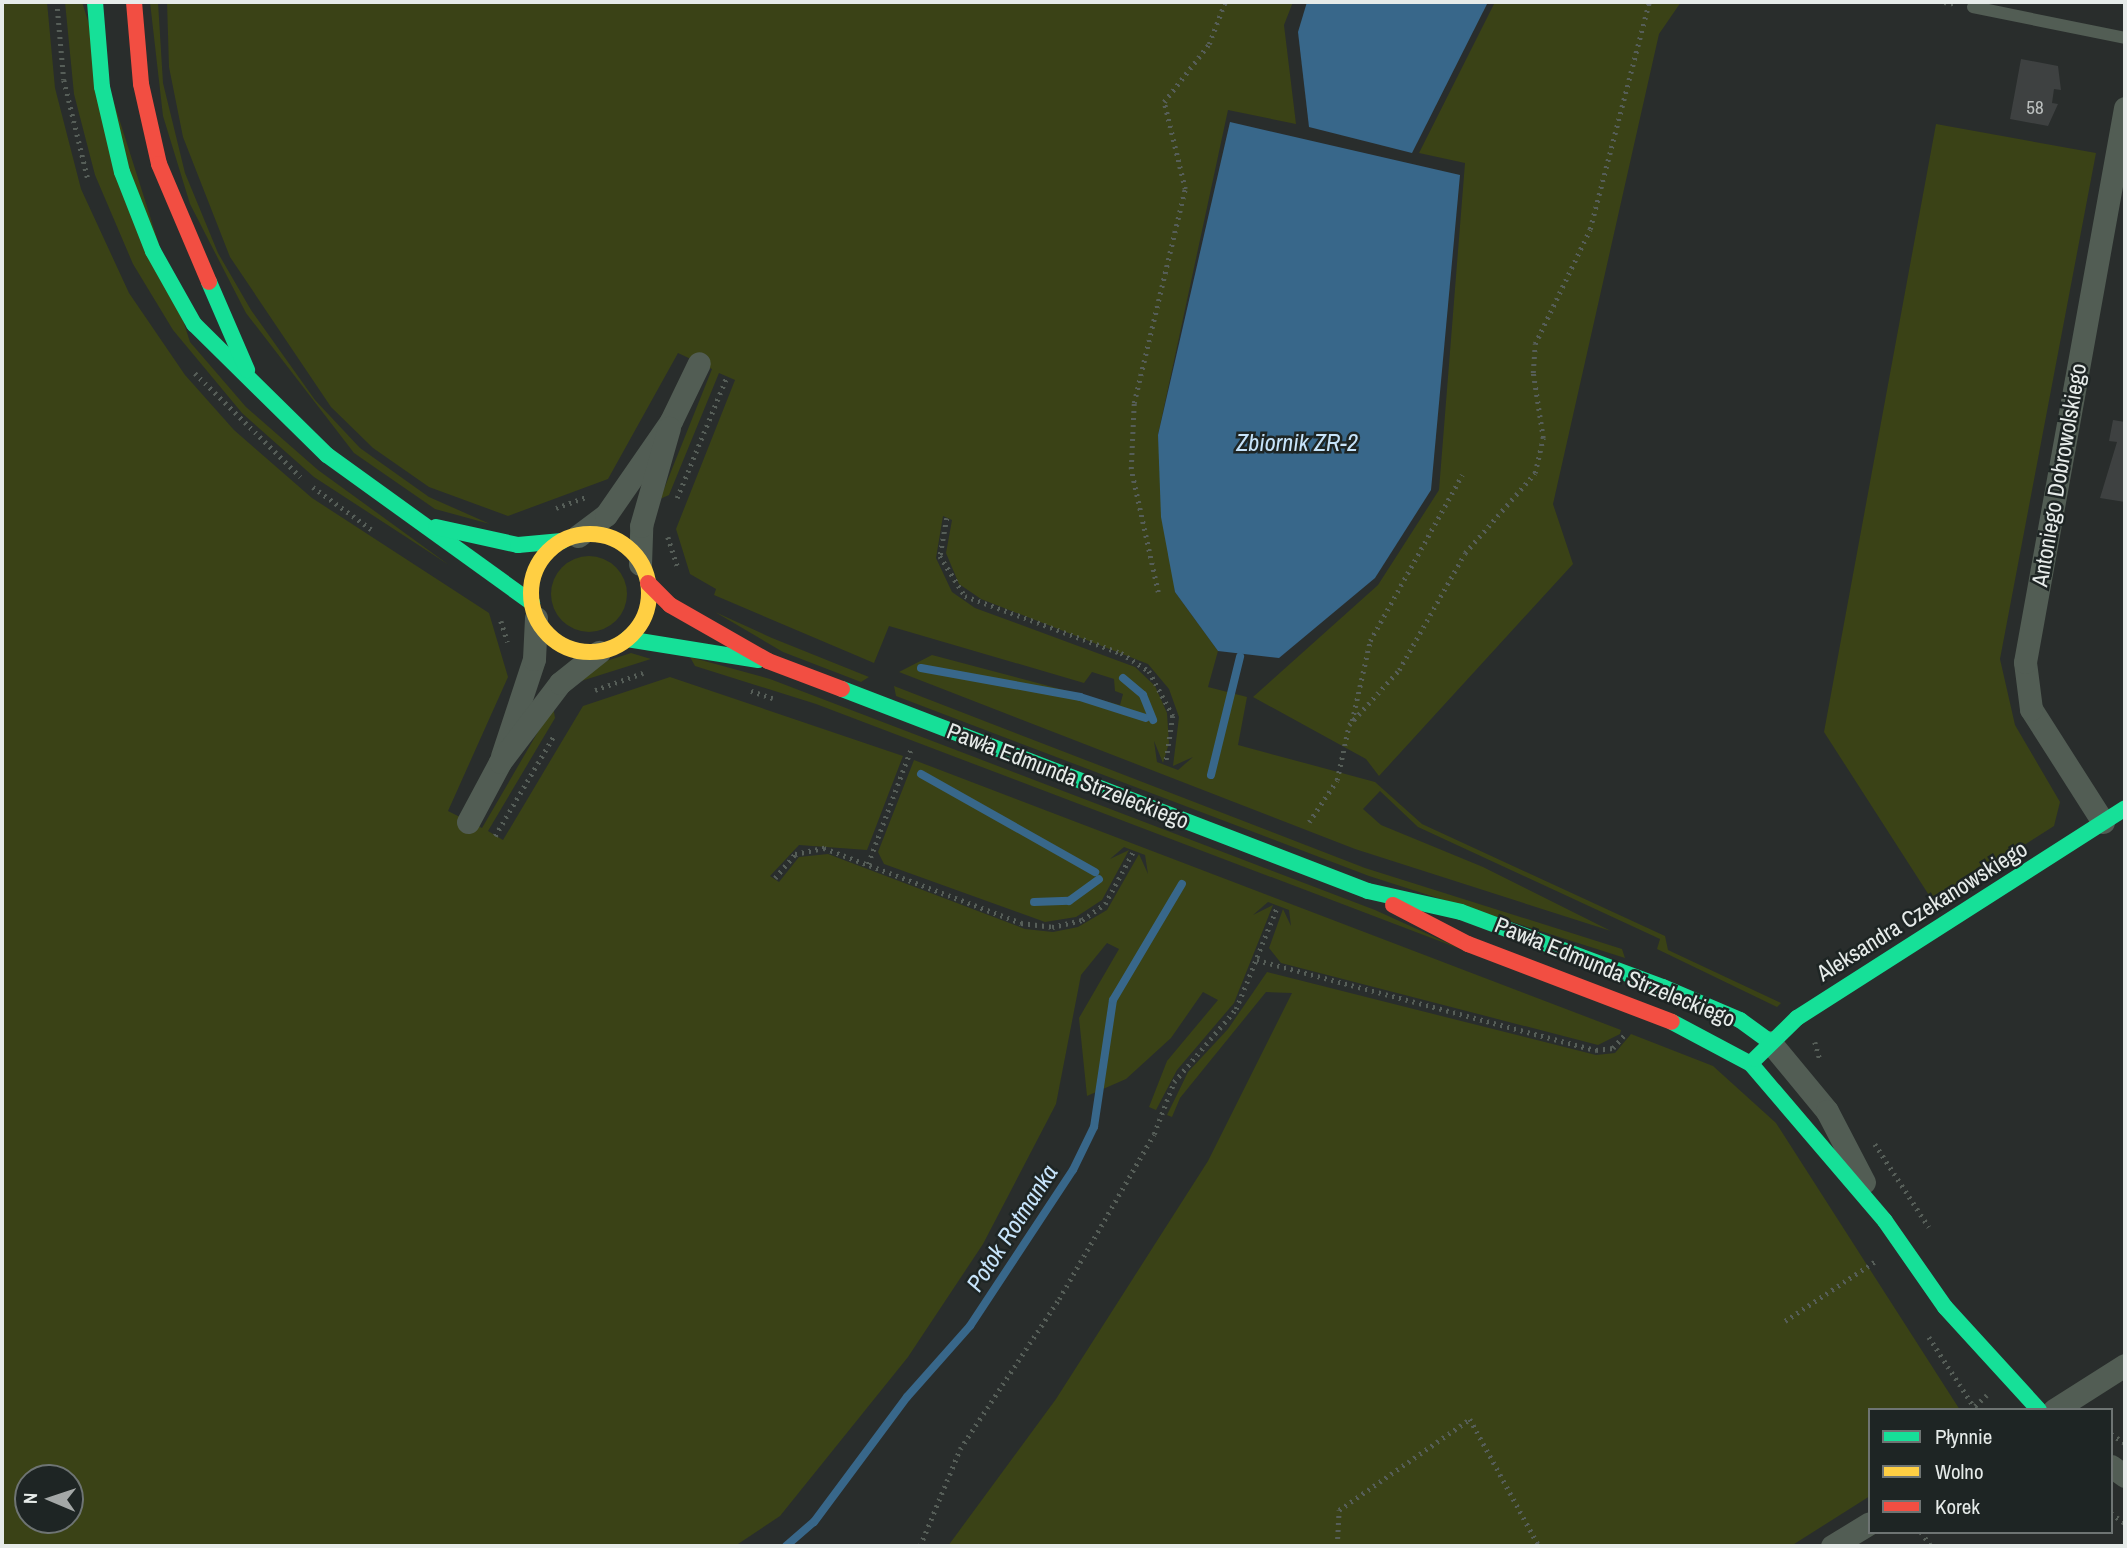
<!DOCTYPE html>
<html>
<head>
<meta charset="utf-8">
<style>
	body { margin:0 }
	#map { position:relative; width:2127px; height:1548px; overflow:hidden; background:#292d2c; font-family:"Archivo Narrow",sans-serif }
	div>[style] { position:absolute }
	[style*='--x'] { left:calc(var(--x)*1px); top:calc(var(--y)*1px); width:calc(var(--w)*1px); rotate:calc(var(--a)*1deg) }
	.green>* { inset:0; background:#3a4216 }
	.round { border-radius:50% }
	.water>* { inset:0; background:#38678a }
	.stream>* { height:8px; margin:-4px; padding:0 4px; transform-origin:4px; border-radius:4px; background:#38678a }
	.building>* { inset:0; background:#3e4141 }
	.path>* { height:4.5px; margin-top:-2.25px; transform-origin:0; background:repeating-linear-gradient(90deg,#565e58 0 2px,transparent 0 7px) }
	.lane>* { height:12px; margin:-6px; padding:0 6px; transform-origin:6px; border-radius:6px; background:#525d54 }
	.street>* { height:23px; margin:-11.5px; padding:0 11.5px; transform-origin:11.5px; border-radius:11.5px; background:#525d54 }
	.fast>* { height:16px; margin:-8px; padding:0 8px; transform-origin:8px; border-radius:8px; background:#16e098 }
	.slow>* { height:16px; margin:-8px; padding:0 8px; transform-origin:8px; border-radius:8px; background:#ffcf43 }
	.slow>.ring { margin:-8px; padding:0; box-sizing:content-box; background:none; border:16px solid #ffcf43; border-radius:50% }
	.jam>* { height:16px; margin:-8px; padding:0 8px; transform-origin:8px; border-radius:8px; background:#f24e42 }
	span { translate:-50% -50%; white-space:nowrap; text-align:center; line-height:1.15; -webkit-text-stroke:5px #1e2524; paint-order:stroke }
	.number-label { font-size:19px; color:#bcc0bf }
	.number-label span { -webkit-text-stroke-width:0 }
	.street-label { font-size:23px; color:#e6ebe9 }
	.water-label { font-size:24px; color:#c7e4fb; font-style:italic }
	.frame { position:absolute; inset:0; border:4px solid #e6ebe9; pointer-events:none }
	.legend { position:absolute; left:1868px; top:1408px; width:245px; height:126px; box-sizing:border-box; background:#1e2524; border:2px solid #6e7473; margin:0; padding:9px 12px; list-style:none; font-size:21px; color:#e6ebe9 }
	.legend li { display:flex; align-items:center; gap:14px; height:35px }
	.legend b { width:35px; border:2px solid #6e7473 }
	.north { position:absolute; left:14px; top:1464px; width:70px; height:70px; box-sizing:border-box; background:#1e2524; border:2px solid #6e7473; border-radius:50%; rotate:272deg; font-size:19px; font-weight:700; line-height:28px; text-align:center; color:#e6ebe9 }
	.north::after { content:''; display:block; margin:auto; width:24px; height:32px; background:#a4a8a7; clip-path:polygon(50% 0,100% 100%,50% 72%,0 100%) }
</style>
</head>
<body>
<div id="map">
	<div class="green">
		<i style="clip-path:polygon(evenodd,2px 2px,47px 2px,55px 88px,81px 189px,129px 293px,185px 375px,234px 430px,312px 498px,489px 613px,508px 677px,448px 811px,482px 828px,553px 706px,555px 718px,488px 831px,503px 840px,583px 706px,670px 677px,903px 756px,867px 850px,799px 845px,770px 876px,779px 882px,799px 857px,828px 854px,1025px 929px,1053px 932px,1078px 927px,1107px 910px,1139px 854px,1148px 874px,1145px 855px,1124px 847px,1110px 859px,1129px 850px,1102px 900px,1076px 917px,1045px 922px,884px 864px,878px 852px,914px 760px,1621px 1030px,1620px 1034px,1598px 1045px,1281px 963px,1269px 948px,1283px 909px,1291px 926px,1289px 910px,1268px 902px,1253px 915px,1273px 905px,1234px 1003px,1177px 1070px,1156px 1110px,1149px 1107px,1167px 1061px,1218px 1000px,1203px 992px,1171px 1038px,1126px 1079px,1087px 1096px,1079px 1018px,1119px 949px,1107px 943px,1081px 975px,1056px 1104px,983px 1244px,908px 1357px,780px 1516px,735px 1546px,2px 1546px,2px 2px,28px 1478px,70px 1478px,70px 1520px,28px 1520px,28px 1478px)"></i>
		<i style="clip-path:polygon(65px 2px,82px 2px,190px 342px,246px 407px,318px 470px,449px 565px,314px 477px,242px 413px,173px 330px,133px 264px,95px 175px,74px 94px)"></i>
		<i style="clip-path:polygon(150px 2px,158px 2px,163px 83px,185px 173px,218px 253px,251px 310px,315px 400px,360px 448px,429px 497px,490px 524px,435px 509px,354px 453px,246px 313px,190px 204px,163px 116px)"></i>
		<i style="clip-path:polygon(evenodd,167px 2px,1293px 2px,1284px 25px,1296px 124px,1228px 110px,1158px 435px,1175px 592px,1218px 651px,1208px 687px,1247px 697px,1238px 745px,1375px 782px,1422px 824px,1665px 936px,1668px 950px,1781px 1003px,1777px 1007px,1657px 949px,1660px 939px,1418px 827px,1380px 791px,1363px 809px,1381px 825px,1483px 867px,1611px 931px,1355px 849px,899px 672px,932px 655px,1120px 705px,1123px 694px,1115px 691px,1114px 679px,1092px 672px,1084px 683px,889px 626px,874px 663px,714px 595px,716px 589px,690px 574px,676px 529px,735px 380px,719px 373px,669px 495px,660px 499px,712px 369px,678px 353px,608px 479px,508px 516px,429px 487px,373px 448px,331px 407px,230px 257px,183px 137px,169px 67px,167px 2px,943px 516px,952px 520px,946px 553px,959px 584px,981px 599px,1148px 664px,1169px 689px,1179px 717px,1173px 766px,1193px 757px,1178px 770px,1157px 762px,1154px 741px,1163px 763px,1169px 743px,1167px 713px,1155px 686px,1135px 667px,975px 608px,952px 592px,936px 558px,943px 516px)"></i>
		<i style="clip-path:polygon(1495px 2px,1681px 2px,1659px 34px,1553px 504px,1573px 564px,1379px 776px,1366px 759px,1253px 697px,1378px 585px,1439px 490px,1465px 163px,1419px 153px)"></i>
		<i style="clip-path:polygon(1936px 124px,2096px 153px,2000px 659px,2015px 725px,2060px 802px,2054px 826px,1934px 903px,1824px 732px)"></i>
		<i class="round" style="left:551px;top:556px;width:76px;height:76px"></i>
		<i style="clip-path:polygon(715px 612px,772px 638px,869px 677px,861px 682px,783px 652px)"></i>
		<i style="clip-path:polygon(631px 653px,651px 659px,578px 682px,591px 666px)"></i>
		<i style="clip-path:polygon(690px 657px,770px 679px,1375px 910px,1463px 950px,816px 704px,695px 666px)"></i>
		<i style="clip-path:polygon(894px 686px,1365px 868px,1622px 949px,1625px 958px,1369px 876px,896px 696px)"></i>
		<i style="clip-path:polygon(1267px 972px,1596px 1055px,1615px 1053px,1631px 1034px,1713px 1066px,1776px 1123px,1960px 1410px,1870px 1410px,1870px 1496px,1791px 1546px,948px 1546px,1056px 1399px,1208px 1161px,1292px 993px,1266px 992px,1180px 1098px,1172px 1117px,1167px 1115px,1188px 1072px,1228px 1029px)"></i>
	</div>
	<div class="water">
		<i style="clip-path:polygon(1307px 2px,1488px 2px,1412px 153px,1309px 127px,1298px 32px)"></i>
		<i style="clip-path:polygon(1230px 122px,1460px 175px,1431px 490px,1375px 578px,1279px 658px,1218px 651px,1175px 592px,1161px 517px,1158px 435px)"></i>
	</div>
	<div class="stream">
		<i style="--x:921;--y:668;--w:162;--a:10.3"></i>
		<i style="--x:1080;--y:697;--w:69;--a:17.7"></i>
		<i style="--x:1123;--y:678;--w:26;--a:40"></i>
		<i style="--x:1143;--y:695;--w:27;--a:68"></i>
		<i style="--x:921;--y:774;--w:200;--a:29.4"></i>
		<i style="--x:1211;--y:775;--w:122;--a:-76.2"></i>
		<i style="--x:1034;--y:902;--w:35;--a:-2"></i>
		<i style="--x:1069;--y:901;--w:37;--a:-36"></i>
		<i style="--x:786;--y:1546;--w:37;--a:-41"></i>
		<i style="--x:814;--y:1522;--w:156;--a:-53.4"></i>
		<i style="--x:907;--y:1397;--w:95;--a:-48.4"></i>
		<i style="--x:970;--y:1326;--w:187;--a:-56.6"></i>
		<i style="--x:1073;--y:1170;--w:48;--a:-64"></i>
		<i style="--x:1094;--y:1127;--w:128;--a:-81.5"></i>
		<i style="--x:1113;--y:1000;--w:135;--a:-59.3"></i>
	</div>
	<div class="building">
		<i style="clip-path:polygon(2021px 59px,2058px 66px,2061px 90px,2054px 89px,2052px 103px,2058px 104px,2048px 126px,2010px 119px)"></i>
		<i style="clip-path:polygon(2113px 420px,2125px 422px,2125px 502px,2100px 498px,2117px 442px,2109px 441px)"></i>
	</div>
	<div class="path">
		<i style="--x:57;--y:2;--w:78;--a:84.9"></i>
		<i style="--x:64;--y:80;--w:102;--a:76.4"></i>
		<i style="--x:1944;--y:2;--w:13;--a:9"></i>
		<i style="--x:195;--y:373;--w:148;--a:44.5"></i>
		<i style="--x:313;--y:487;--w:72;--a:35.9"></i>
		<i style="--x:677;--y:498;--w:132;--a:-67.7"></i>
		<i style="--x:556;--y:508;--w:33;--a:-20"></i>
		<i style="--x:947;--y:518;--w:39;--a:100"></i>
		<i style="--x:940;--y:556;--w:47;--a:58"></i>
		<i style="--x:965;--y:596;--w:166;--a:20.1"></i>
		<i style="--x:1121;--y:653;--w:33;--a:33"></i>
		<i style="--x:1149;--y:671;--w:51;--a:61.9"></i>
		<i style="--x:1173;--y:716;--w:48;--a:98.5"></i>
		<i style="--x:668;--y:537;--w:33;--a:72"></i>
		<i style="--x:1158;--y:592;--w:126;--a:-102.4"></i>
		<i style="--x:1131;--y:469;--w:66;--a:-87.4"></i>
		<i style="--x:1134;--y:403;--w:220;--a:-76.6"></i>
		<i style="--x:1185;--y:189;--w:89;--a:-103.6"></i>
		<i style="--x:1164;--y:102;--w:73;--a:-52.2"></i>
		<i style="--x:1209;--y:44;--w:45;--a:-69.1"></i>
		<i style="--x:501;--y:621;--w:22;--a:72"></i>
		<i style="--x:595;--y:690;--w:51;--a:-19.5"></i>
		<i style="--x:751;--y:691;--w:23;--a:18"></i>
		<i style="--x:1352;--y:721;--w:82;--a:-77.3"></i>
		<i style="--x:1370;--y:641;--w:190;--a:-61"></i>
		<i style="--x:1309;--y:822;--w:50;--a:-56.3"></i>
		<i style="--x:1337;--y:780;--w:56;--a:-77.7"></i>
		<i style="--x:1349;--y:725;--w:74;--a:-47.7"></i>
		<i style="--x:1399;--y:670;--w:134;--a:-60.6"></i>
		<i style="--x:1465;--y:553;--w:106;--a:-48.8"></i>
		<i style="--x:1535;--y:473;--w:36;--a:-77"></i>
		<i style="--x:1543;--y:438;--w:66;--a:-98.7"></i>
		<i style="--x:1533;--y:373;--w:29;--a:-86"></i>
		<i style="--x:1535;--y:344;--w:127;--a:-64.4"></i>
		<i style="--x:1590;--y:229;--w:235;--a:-75.4"></i>
		<i style="--x:495;--y:836;--w:115;--a:-59.6"></i>
		<i style="--x:868;--y:864;--w:123;--a:-69.5"></i>
		<i style="--x:775;--y:878;--w:31;--a:-50"></i>
		<i style="--x:795;--y:854;--w:30;--a:-12"></i>
		<i style="--x:824;--y:848;--w:211;--a:20.8"></i>
		<i style="--x:1021;--y:923;--w:31;--a:7"></i>
		<i style="--x:1052;--y:927;--w:31;--a:-13"></i>
		<i style="--x:1082;--y:920;--w:28;--a:-35"></i>
		<i style="--x:1105;--y:904;--w:59;--a:-61.7"></i>
		<i style="--x:1257;--y:960;--w:351;--a:14.9"></i>
		<i style="--x:1596;--y:1050;--w:17;--a:-7"></i>
		<i style="--x:1613;--y:1048;--w:18;--a:-49"></i>
		<i style="--x:1815;--y:1042;--w:19;--a:74"></i>
		<i style="--x:1875;--y:1144;--w:99;--a:57"></i>
		<i style="--x:1785;--y:1321;--w:110;--a:-33.5"></i>
		<i style="--x:1929;--y:1337;--w:87;--a:57.2"></i>
		<i style="--x:1975;--y:1406;--w:16;--a:-43"></i>
		<i style="--x:2111;--y:1434;--w:17;--a:33"></i>
		<i style="--x:2111;--y:1513;--w:17;--a:36"></i>
		<i style="--x:1921;--y:1532;--w:17;--a:54"></i>
		<i style="--x:920;--y:1546;--w:105;--a:-67.6"></i>
		<i style="--x:960;--y:1449;--w:180;--a:-56.6"></i>
		<i style="--x:1059;--y:1299;--w:190;--a:-60.1"></i>
		<i style="--x:1154;--y:1134;--w:56;--a:-69"></i>
		<i style="--x:1174;--y:1082;--w:96;--a:-49.7"></i>
		<i style="--x:1236;--y:1009;--w:110;--a:-68.1"></i>
		<i style="--x:1337;--y:1546;--w:36;--a:-87"></i>
		<i style="--x:1339;--y:1510;--w:160;--a:-34.8"></i>
		<i style="--x:1470;--y:1419;--w:145;--a:61.5"></i>
	</div>
	<div class="lane">
		<i style="--x:1973;--y:7;--w:155;--a:11.5"></i>
	</div>
	<div class="street">
		<i style="--x:578;--y:536;--w:35;--a:-37"></i>
		<i style="--x:606;--y:515;--w:114;--a:-55.3"></i>
		<i style="--x:671;--y:421;--w:64;--a:-64.2"></i>
		<i style="--x:640;--y:564;--w:38;--a:-88"></i>
		<i style="--x:641;--y:526;--w:102;--a:-74.1"></i>
		<i style="--x:502;--y:756;--w:102;--a:-71.7"></i>
		<i style="--x:534;--y:659;--w:41;--a:-87.2"></i>
		<i style="--x:468;--y:822;--w:68;--a:-61.9"></i>
		<i style="--x:500;--y:762;--w:99;--a:-52.8"></i>
		<i style="--x:560;--y:683;--w:50;--a:-38.5"></i>
		<i style="--x:2103;--y:822;--w:134;--a:-122.5"></i>
		<i style="--x:2031;--y:709;--w:47;--a:-97.3"></i>
		<i style="--x:2025;--y:662;--w:563;--a:-79.77"></i>
		<i style="--x:1770;--y:1042;--w:89;--a:50.4"></i>
		<i style="--x:1827;--y:1111;--w:80;--a:62.5"></i>
		<i style="--x:2054;--y:1410;--w:84;--a:-32.4"></i>
		<i style="--x:2111;--y:1466;--w:17;--a:36"></i>
		<i style="--x:1832;--y:1546;--w:44;--a:-31.2"></i>
	</div>
	<div class="fast">
		<i style="--x:95;--y:2;--w:85;--a:85.3"></i>
		<i style="--x:102;--y:87;--w:87;--a:76.8"></i>
		<i style="--x:122;--y:172;--w:85;--a:68.6"></i>
		<i style="--x:153;--y:251;--w:84;--a:60.7"></i>
		<i style="--x:194;--y:324;--w:187;--a:44.6"></i>
		<i style="--x:327;--y:455;--w:253;--a:35.8"></i>
		<i style="--x:209;--y:282;--w:96;--a:66.6"></i>
		<i style="--x:436;--y:527;--w:84;--a:12.4"></i>
		<i style="--x:518;--y:545;--w:44;--a:-5.2"></i>
		<i style="--x:627;--y:639;--w:133;--a:9.1"></i>
		<i style="--x:842;--y:689;--w:563;--a:21.01"></i>
		<i style="--x:1368;--y:891;--w:95;--a:12.7"></i>
		<i style="--x:1461;--y:912;--w:215;--a:20.4"></i>
		<i style="--x:1663;--y:987;--w:84;--a:23.2"></i>
		<i style="--x:1740;--y:1020;--w:37;--a:36"></i>
		<i style="--x:1672;--y:1022;--w:89;--a:28"></i>
		<i style="--x:1751;--y:1064;--w:206;--a:49.5"></i>
		<i style="--x:1885;--y:1221;--w:105;--a:55.1"></i>
		<i style="--x:1945;--y:1307;--w:139;--a:47.6"></i>
		<i style="--x:1755;--y:1059;--w:59;--a:-44.3"></i>
		<i style="--x:1797;--y:1018;--w:389;--a:-32.6"></i>
	</div>
	<div class="slow">
		<i class="ring" style="left:531px;top:534px;width:102px;height:102px"></i>
	</div>
	<div class="jam">
		<i style="--x:134;--y:2;--w:82;--a:85.1"></i>
		<i style="--x:141;--y:84;--w:82;--a:77.3"></i>
		<i style="--x:159;--y:164;--w:128;--a:67"></i>
		<i style="--x:648;--y:583;--w:31;--a:45"></i>
		<i style="--x:670;--y:605;--w:113;--a:29.7"></i>
		<i style="--x:768;--y:661;--w:79;--a:20.7"></i>
		<i style="--x:1393;--y:905;--w:85;--a:27.5"></i>
		<i style="--x:1468;--y:944;--w:218;--a:20.9"></i>
	</div>
	<div class="number-label">
		<span style="left:2035px;top:108px">58</span>
	</div>
	<div class="street-label">
		<span style="left:2059px;top:475px;rotate:-80deg">Antoniego Dobrowolskiego</span>
		<span style="left:1068px;top:776px;rotate:21deg">Pawła Edmunda Strzeleckiego</span>
		<span style="left:1922px;top:911px;rotate:-32deg">Aleksandra Czekanowskiego</span>
		<span style="left:1615px;top:972px;rotate:22deg">Pawła Edmunda Strzeleckiego</span>
	</div>
	<div class="water-label">
		<span style="left:1297px;top:443px">Zbiornik ZR-2</span>
		<span style="left:1012px;top:1228px;rotate:-57deg">Potok Rotmanka</span>
	</div>
	<div class="frame"></div>
	<ul class="legend">
	<li><b style="height:9px;background:#16e098"></b>Płynnie</li>
	<li><b style="height:9px;background:#ffcf43"></b>Wolno</li>
	<li><b style="height:9px;background:#f24e42"></b>Korek</li>
	</ul>
	<div class="north">N</div>
</div>
</body>
</html>
